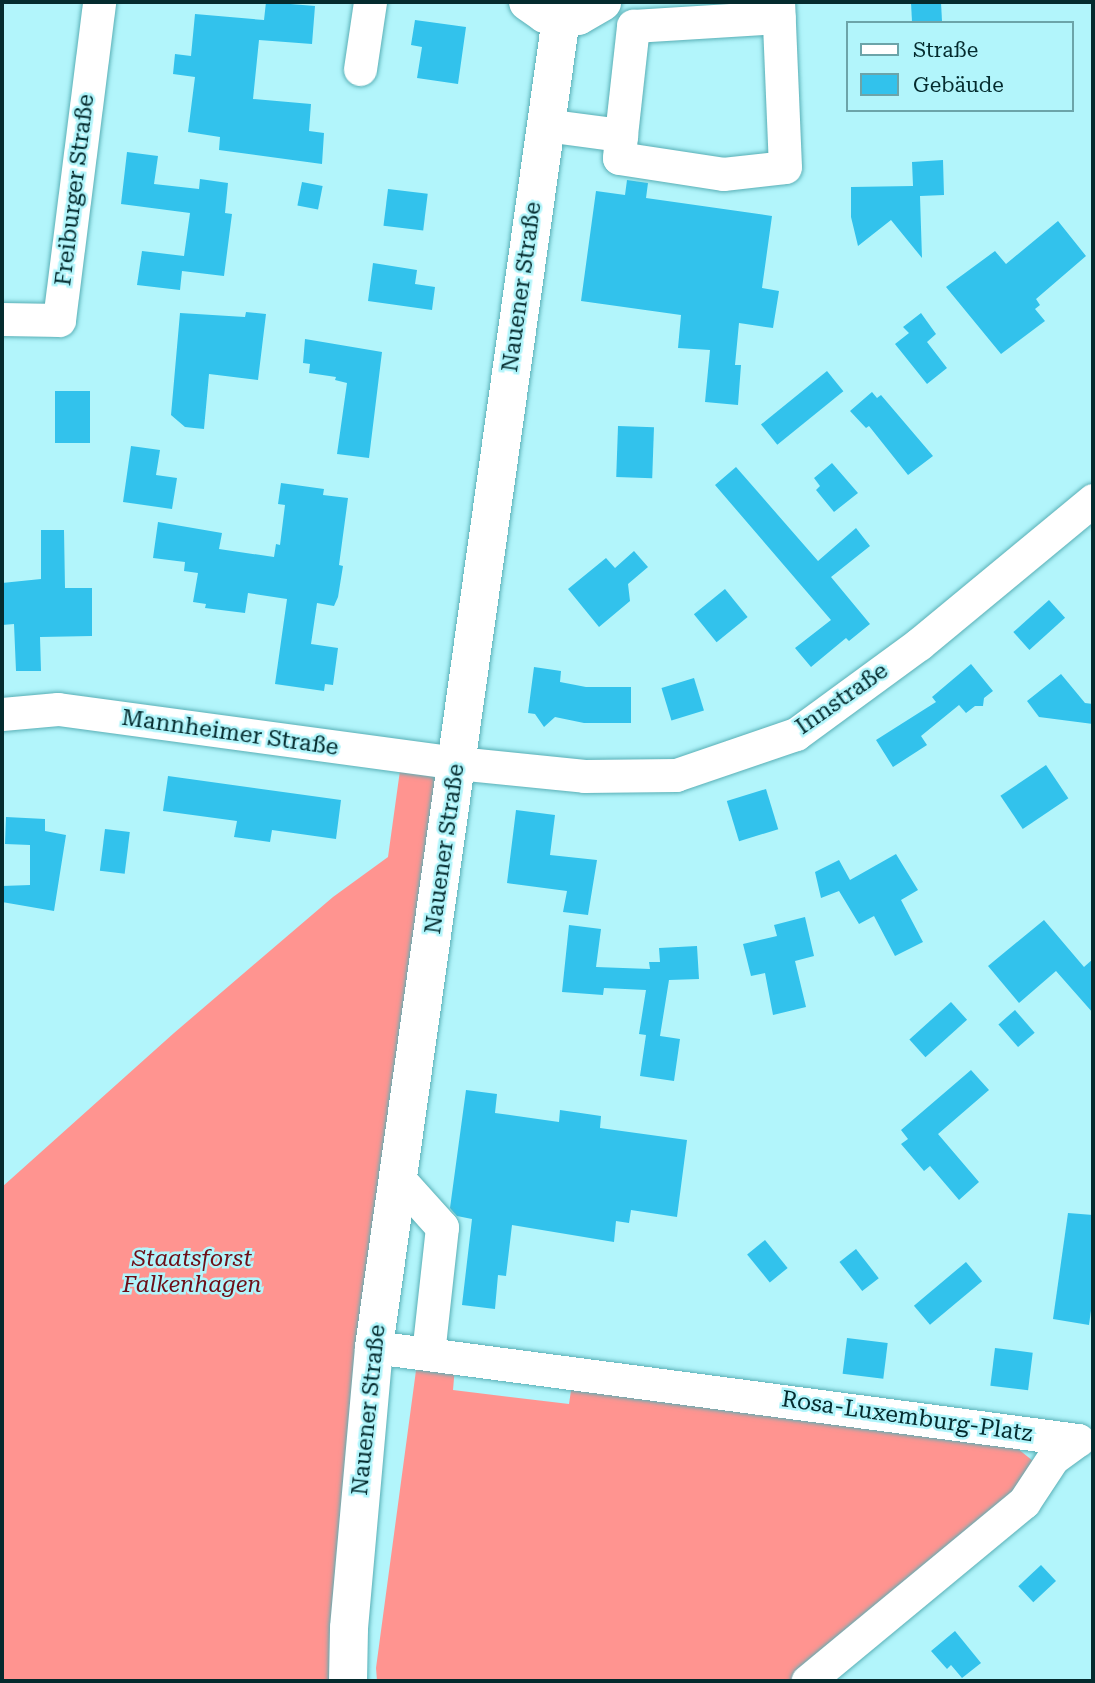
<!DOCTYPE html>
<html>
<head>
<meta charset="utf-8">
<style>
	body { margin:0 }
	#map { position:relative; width:1095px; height:1683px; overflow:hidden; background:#b2f5fb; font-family:"Roboto Serif",serif }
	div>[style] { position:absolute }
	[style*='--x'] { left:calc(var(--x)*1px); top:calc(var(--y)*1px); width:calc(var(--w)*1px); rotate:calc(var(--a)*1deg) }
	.forest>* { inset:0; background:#ff9490 }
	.building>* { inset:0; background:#32c2ec; transform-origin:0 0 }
	.roads { filter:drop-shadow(0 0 2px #59afb6) drop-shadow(0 0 2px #59afb6) }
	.minor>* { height:33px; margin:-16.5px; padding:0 16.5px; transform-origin:16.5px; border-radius:16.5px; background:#fff }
	.major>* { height:38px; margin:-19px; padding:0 19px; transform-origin:19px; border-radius:19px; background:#fff }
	span { translate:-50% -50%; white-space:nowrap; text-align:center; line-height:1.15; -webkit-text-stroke:5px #b2f5fb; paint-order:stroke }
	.street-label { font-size:23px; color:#042b2e }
	.park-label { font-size:23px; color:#6d0e17; font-style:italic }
	.frame { position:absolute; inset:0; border:4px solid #042b2e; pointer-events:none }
	.legend { position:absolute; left:846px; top:21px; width:228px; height:91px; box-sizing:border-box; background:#b2f5fb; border:2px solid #6ca4a9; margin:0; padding:9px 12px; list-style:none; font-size:21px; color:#042b2e }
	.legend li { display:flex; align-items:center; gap:14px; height:35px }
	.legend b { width:35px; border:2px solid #6ca4a9 }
</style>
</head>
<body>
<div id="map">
	<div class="forest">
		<i style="clip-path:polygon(402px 756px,457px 763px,348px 1681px,2px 1681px,2px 1187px,174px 1033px,333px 897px,388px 857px)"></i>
		<i style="clip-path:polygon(417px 1363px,455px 1367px,453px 1390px,569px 1404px,572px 1384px,1012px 1444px,1033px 1461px,1031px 1486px,794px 1681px,377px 1681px,376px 1668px)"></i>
	</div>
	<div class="building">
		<i style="clip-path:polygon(266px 2px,315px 6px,312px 44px,259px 40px,253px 99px,311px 104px,309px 131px,324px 133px,322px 164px,219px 150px,220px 137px,188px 132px,195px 77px,173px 74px,175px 54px,191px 56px,195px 14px,264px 20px)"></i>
		<i style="left:941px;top:2px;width:21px;height:30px;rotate:87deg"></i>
		<i style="clip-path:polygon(415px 20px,466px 27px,458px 84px,417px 78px,422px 47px,411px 45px)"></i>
		<i style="clip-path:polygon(127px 152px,158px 156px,154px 184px,199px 189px,200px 179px,228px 183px,225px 213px,232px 214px,224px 276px,182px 271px,180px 290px,137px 285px,142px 251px,184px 256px,190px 213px,121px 204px)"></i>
		<i style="clip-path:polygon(943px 160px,944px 195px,920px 196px,922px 258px,891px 220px,858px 246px,851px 217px,851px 187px,913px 186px,912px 162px)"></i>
		<i style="clip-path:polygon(627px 180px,648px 183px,646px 198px,772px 216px,762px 288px,779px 291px,773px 328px,739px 323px,735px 365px,741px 365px,738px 405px,705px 402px,710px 350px,678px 348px,681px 315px,581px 301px,596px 191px,625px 195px)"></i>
		<i style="left:302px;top:182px;width:21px;height:24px;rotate:11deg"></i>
		<i style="left:388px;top:189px;width:40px;height:37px;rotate:7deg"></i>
		<i style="clip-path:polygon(1058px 221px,1086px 256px,1036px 299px,1040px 305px,1035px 309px,1045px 321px,1001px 354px,946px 287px,995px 251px,1006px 264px)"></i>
		<i style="clip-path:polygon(373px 263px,417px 270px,415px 284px,435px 287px,432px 310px,368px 301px)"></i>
		<i style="clip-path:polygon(246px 312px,266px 314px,258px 380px,209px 374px,204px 429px,185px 427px,171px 415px,180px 313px,245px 317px)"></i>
		<i style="clip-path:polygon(921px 313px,936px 334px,927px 342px,947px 368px,927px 384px,895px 344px,909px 333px,903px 327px)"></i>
		<i style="clip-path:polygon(305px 339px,382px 352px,369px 458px,337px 454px,347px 383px,335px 380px,336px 377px,309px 373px,310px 364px,303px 363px)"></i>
		<i style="left:827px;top:371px;width:26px;height:85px;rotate:51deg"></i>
		<i style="left:55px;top:391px;width:35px;height:52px"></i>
		<i style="clip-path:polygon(872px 392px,877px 398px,881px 395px,933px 456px,908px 475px,869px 426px,866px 428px,850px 411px)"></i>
		<i style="left:618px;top:426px;width:36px;height:51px;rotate:2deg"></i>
		<i style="clip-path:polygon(131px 446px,160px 450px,156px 475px,177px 478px,172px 509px,123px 502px)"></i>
		<i style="clip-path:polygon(832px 463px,858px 493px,834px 512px,816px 490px,820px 486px,814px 478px)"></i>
		<i style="clip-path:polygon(736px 467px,818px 561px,856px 528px,870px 546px,831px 577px,870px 624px,849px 641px,846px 638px,811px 667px,795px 648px,831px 620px,715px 485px)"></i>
		<i style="clip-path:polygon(281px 483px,324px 489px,323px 495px,348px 498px,339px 565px,343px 566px,338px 597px,334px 606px,317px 603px,311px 644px,338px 648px,333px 685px,325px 684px,324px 691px,275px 684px,287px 599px,248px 593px,245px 613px,205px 608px,206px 604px,193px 602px,198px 573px,184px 571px,185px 562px,153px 558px,158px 522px,222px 533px,219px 549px,274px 557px,276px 544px,280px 545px,285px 505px,278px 504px)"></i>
		<i style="clip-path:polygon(41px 530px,64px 530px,65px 588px,92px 588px,92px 636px,40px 637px,41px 671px,16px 671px,14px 624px,2px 625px,2px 583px,41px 579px)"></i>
		<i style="clip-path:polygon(634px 551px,648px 567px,628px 584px,630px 601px,599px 627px,568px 589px,606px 558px,615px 568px)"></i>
		<i style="left:725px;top:589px;width:36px;height:40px;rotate:51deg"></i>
		<i style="left:1049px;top:600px;width:24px;height:48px;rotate:48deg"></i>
		<i style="clip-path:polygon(971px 664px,993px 691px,984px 698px,983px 706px,975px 706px,966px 713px,959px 705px,921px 736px,927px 745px,893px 767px,876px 740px,936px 702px,932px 697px)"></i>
		<i style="clip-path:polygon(534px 667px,561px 671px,560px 682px,586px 687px,631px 687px,631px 723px,584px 723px,555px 717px,544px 727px,535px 714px,528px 713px)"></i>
		<i style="clip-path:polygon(1061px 674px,1085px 703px,1093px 704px,1093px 724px,1039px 717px,1027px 701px)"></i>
		<i style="left:694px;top:678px;width:34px;height:34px;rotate:73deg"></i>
		<i style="left:1046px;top:765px;width:40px;height:55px;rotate:56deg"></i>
		<i style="clip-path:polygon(168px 776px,341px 800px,336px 839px,272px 830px,270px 842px,234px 837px,237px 821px,163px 811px)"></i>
		<i style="left:766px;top:789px;width:42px;height:41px;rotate:73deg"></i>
		<i style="clip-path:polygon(516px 810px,555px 815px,550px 855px,597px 860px,588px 915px,563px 912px,567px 891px,507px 883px)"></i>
		<i style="clip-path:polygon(6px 817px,45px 819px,45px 831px,66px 835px,54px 911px,2px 902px,2px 886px,30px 885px,30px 845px,5px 844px)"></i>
		<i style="left:105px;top:829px;width:25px;height:42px;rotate:7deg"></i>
		<i style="clip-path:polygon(896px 854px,918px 890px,901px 900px,923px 942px,895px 956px,874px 916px,859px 924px,839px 891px,821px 898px,815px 872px,839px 860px,850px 880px)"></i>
		<i style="clip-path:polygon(805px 917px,814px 956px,795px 961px,806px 1007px,773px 1015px,765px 973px,751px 976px,743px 944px,777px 936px,774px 925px)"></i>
		<i style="clip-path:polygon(1044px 920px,1084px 967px,1093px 959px,1093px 1013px,1056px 971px,1019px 1003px,988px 966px)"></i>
		<i style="clip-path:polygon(569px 925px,601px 929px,596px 967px,650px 969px,649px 962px,660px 962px,659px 948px,697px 946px,699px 979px,669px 980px,660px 1036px,680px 1039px,674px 1081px,640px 1076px,646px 1035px,639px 1034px,646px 990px,604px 988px,603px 995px,562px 992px)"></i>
		<i style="left:951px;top:1002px;width:24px;height:56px;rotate:48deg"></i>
		<i style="left:1015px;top:1010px;width:30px;height:22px;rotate:49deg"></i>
		<i style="clip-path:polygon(971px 1070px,989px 1090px,938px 1134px,979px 1182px,959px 1200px,930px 1166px,924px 1171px,901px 1144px,908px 1139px,901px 1130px)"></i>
		<i style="clip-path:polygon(466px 1090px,497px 1094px,495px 1113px,559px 1122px,560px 1110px,601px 1116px,600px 1128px,687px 1140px,677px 1217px,631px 1210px,629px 1223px,616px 1221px,614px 1242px,512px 1225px,506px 1276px,498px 1275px,495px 1309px,462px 1305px,472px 1219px,457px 1216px,450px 1208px)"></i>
		<i style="clip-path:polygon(1068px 1213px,1093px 1215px,1093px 1296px,1089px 1325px,1053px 1319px)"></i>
		<i style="left:765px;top:1240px;width:36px;height:23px;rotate:51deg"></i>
		<i style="left:856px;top:1249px;width:37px;height:21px;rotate:52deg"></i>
		<i style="left:966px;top:1262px;width:25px;height:68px;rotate:50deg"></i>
		<i style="left:847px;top:1338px;width:41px;height:36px;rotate:7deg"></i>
		<i style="left:995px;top:1348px;width:38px;height:38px;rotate:7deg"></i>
		<i style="left:1041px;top:1565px;width:22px;height:31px;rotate:47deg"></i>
		<i style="clip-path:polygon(955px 1631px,981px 1663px,962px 1678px,951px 1665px,947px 1669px,931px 1651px)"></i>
	</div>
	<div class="roads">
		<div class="minor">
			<i style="--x:360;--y:69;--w:68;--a:-81.5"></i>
			<i style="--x:545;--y:125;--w:77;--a:7.5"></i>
			<i style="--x:621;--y:135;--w:23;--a:95"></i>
			<i style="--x:619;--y:158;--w:105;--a:8.7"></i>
			<i style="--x:723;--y:174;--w:62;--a:-6.4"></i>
			<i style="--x:785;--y:167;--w:165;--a:-92.4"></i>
			<i style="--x:621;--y:135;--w:110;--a:-83.7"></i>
			<i style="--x:633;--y:26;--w:146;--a:-3.5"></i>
			<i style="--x:2;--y:319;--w:57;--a:1"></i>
			<i style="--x:59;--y:320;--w:321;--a:-82.8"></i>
			<i style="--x:2;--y:714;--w:56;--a:-5.1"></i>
			<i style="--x:58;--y:709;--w:403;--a:7.7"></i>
			<i style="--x:457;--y:763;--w:128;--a:5.8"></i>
			<i style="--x:584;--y:776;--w:92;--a:-0.6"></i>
			<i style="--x:676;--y:775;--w:127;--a:-18.9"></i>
			<i style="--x:796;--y:734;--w:152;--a:-36.2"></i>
			<i style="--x:919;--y:644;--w:226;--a:-39.6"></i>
			<i style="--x:398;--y:1178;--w:66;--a:48.1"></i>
			<i style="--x:442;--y:1227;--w:127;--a:96.3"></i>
			<i style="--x:374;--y:1347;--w:710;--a:7.53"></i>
			<i style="--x:1078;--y:1440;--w:31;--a:144"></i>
			<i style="--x:1053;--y:1458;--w:53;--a:123.4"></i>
			<i style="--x:1024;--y:1502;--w:281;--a:140.4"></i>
		</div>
		<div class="major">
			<i style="--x:528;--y:2;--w:21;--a:35"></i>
			<i style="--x:545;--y:14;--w:16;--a:14"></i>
			<i style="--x:561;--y:18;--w:17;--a:-7"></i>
			<i style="--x:578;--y:16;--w:28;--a:-30"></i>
			<i style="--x:348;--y:1681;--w:53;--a:-88.9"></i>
			<i style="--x:349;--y:1628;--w:282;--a:-84.9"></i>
			<i style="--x:374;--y:1347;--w:1342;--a:-81.99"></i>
		</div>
	</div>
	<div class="street-label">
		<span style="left:75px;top:190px;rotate:-83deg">Freiburger Straße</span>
		<span style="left:522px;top:287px;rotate:-82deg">Nauener Straße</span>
		<span style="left:842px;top:699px;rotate:-35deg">Innstraße</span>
		<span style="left:230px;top:733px;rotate:8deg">Mannheimer Straße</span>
		<span style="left:445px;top:849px;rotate:-82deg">Nauener Straße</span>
		<span style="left:369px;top:1410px;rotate:-84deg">Nauener Straße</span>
		<span style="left:907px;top:1417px;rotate:8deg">Rosa-Luxemburg-Platz</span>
	</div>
	<div class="park-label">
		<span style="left:192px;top:1272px">Staatsforst<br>Falkenhagen</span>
	</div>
	<div class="frame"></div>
	<ul class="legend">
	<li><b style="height:9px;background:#fff"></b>Straße</li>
	<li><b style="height:19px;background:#32c2ec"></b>Gebäude</li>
	</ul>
</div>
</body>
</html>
